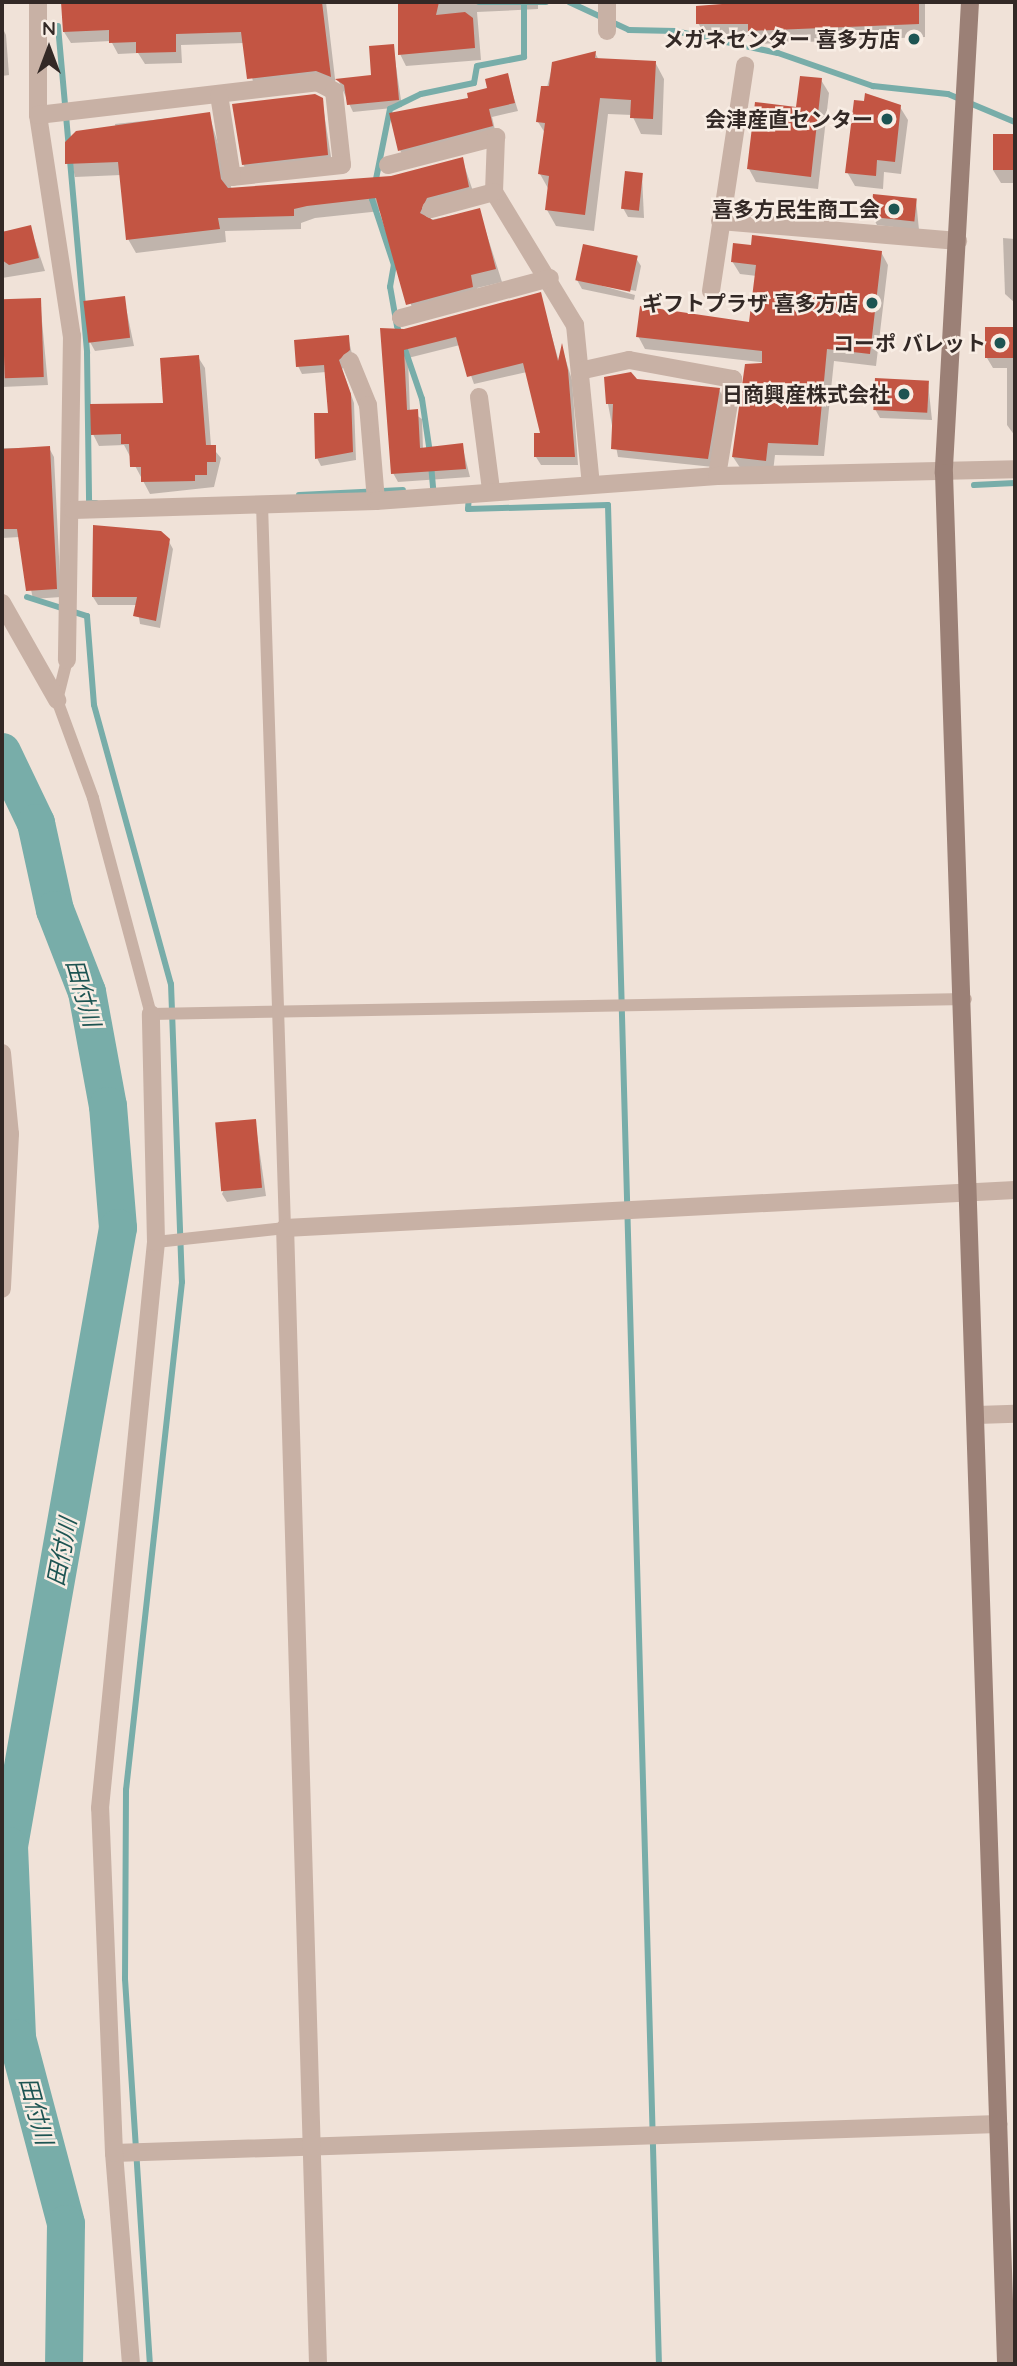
<!DOCTYPE html>
<html>
<head>
<meta charset="utf-8">
<style>
	body { margin:0 }
	#map { position:relative; width:1017px; height:2366px; overflow:hidden; background:#f0e2d8; font-family:Quicksand,"Noto Sans JP",sans-serif }
	div>[style] { position:absolute }
	[style*='--x'] { left:calc(var(--x)*1px); top:calc(var(--y)*1px); width:calc(var(--w)*1px); rotate:calc(var(--a)*1deg) }
	.shadow>* { inset:0; background:#0003 }
	.stream>* { height:6px; margin:-3px; padding:0 3px; transform-origin:3px; border-radius:3px; background:#78ada9 }
	.river>* { height:38px; margin:-19px; padding:0 19px; transform-origin:19px; border-radius:19px; background:#78ada9 }
	.building>* { inset:0; background:#c35543; transform-origin:0 0 }
	.lane>* { height:12px; margin:-6px; padding:0 6px; transform-origin:6px; border-radius:6px; background:#c8b1a5 }
	.street>* { height:18px; margin:-9px; padding:0 9px; transform-origin:9px; border-radius:9px; background:#c8b1a5 }
	.secondary>* { height:18px; margin:-9px; padding:0 9px; transform-origin:9px; border-radius:9px; background:#9b8076 }
	.dots>* { width:19px; height:19px; translate:-50% -50%; box-sizing:border-box; border:4px solid #f8ede4; border-radius:50% }
	span { translate:-50% -50%; white-space:nowrap; text-align:center; line-height:1.15; -webkit-text-stroke:5px #f8ede4; paint-order:stroke }
	.poi-label { font-size:21px; color:#332926; font-weight:700 }
	.right { translate:-100% -50%; text-align:right }
	.water-label { font-size:23px; color:#1d5452; font-style:italic }
	.frame { position:absolute; inset:0; border:4px solid #332926; pointer-events:none }
	.north { position:absolute; left:14px; top:14px; width:70px; height:70px; -webkit-text-stroke:5px #f8ede4; paint-order:stroke; rotate:0deg; font-size:19px; font-weight:700; line-height:28px; text-align:center; color:#332926 }
	.north::after { content:''; display:block; margin:auto; width:24px; height:32px; background:#332926; clip-path:polygon(50% 0,100% 100%,50% 72%,0 100%) }
</style>
</head>
<body>
<div id="map">
	<div class="shadow">
		<i style="clip-path:polygon(326px 2px,336px 87px,255px 90px,244px 43px,181px 45px,182px 63px,145px 64px,138px 53px,118px 54px,111px 41px,71px 43px,64px 32px,63px 3px)"></i>
		<i style="clip-path:polygon(400px 2px,538px 2px,538px 9px,477px 12px,481px 60px,406px 66px,400px 54px)"></i>
		<i style="clip-path:polygon(749px 2px,925px 2px,925px 37px,757px 44px,753px 36px,706px 36px,698px 23px)"></i>
		<i style="clip-path:polygon(2px 27px,6px 35px,9px 75px,2px 76px)"></i>
		<i style="clip-path:polygon(393px 46px,402px 107px,353px 112px,338px 80px,373px 77px)"></i>
		<i style="clip-path:polygon(595px 53px,599px 60px,655px 62px,664px 79px,662px 135px,641px 134px,632px 115px,608px 114px,594px 231px,556px 226px,547px 210px,549px 190px,540px 174px,545px 133px,538px 122px,553px 64px)"></i>
		<i style="clip-path:polygon(507px 75px,518px 111px,492px 117px,496px 134px,404px 158px,400px 150px)"></i>
		<i style="clip-path:polygon(821px 80px,829px 93px,818px 189px,756px 182px,749px 169px)"></i>
		<i style="clip-path:polygon(866px 94px,900px 107px,908px 120px,901px 174px,884px 172px,883px 189px,855px 186px,847px 172px)"></i>
		<i style="clip-path:polygon(322px 100px,332px 163px,248px 173px,243px 164px)"></i>
		<i style="clip-path:polygon(209px 114px,232px 190px,391px 178px,462px 159px,476px 200px,435px 211px,430px 220px,479px 210px,502px 282px,477px 288px,480px 300px,415px 317px,381px 211px,315px 218px,301px 223px,301px 229px,225px 231px,226px 242px,136px 253px,128px 239px,121px 175px,75px 177px,67px 143px,116px 131px,115px 124px)"></i>
		<i style="clip-path:polygon(994px 135px,1015px 136px,1015px 183px,1001px 183px,993px 170px)"></i>
		<i style="clip-path:polygon(642px 175px,644px 218px,628px 217px,623px 208px)"></i>
		<i style="clip-path:polygon(916px 200px,919px 230px,877px 225px,872px 216px)"></i>
		<i style="clip-path:polygon(30px 227px,45px 271px,2px 278px,2px 232px)"></i>
		<i style="clip-path:polygon(1003px 238px,1015px 239px,1015px 303px,1005px 294px)"></i>
		<i style="clip-path:polygon(881px 252px,888px 265px,876px 366px,834px 361px,824px 456px,775px 455px,773px 472px,741px 469px,733px 457px,769px 363px,645px 349px,638px 336px,750px 324px,757px 276px,740px 274px,732px 261px)"></i>
		<i style="clip-path:polygon(636px 258px,641px 266px,636px 291px,581px 280px,635px 295px,634px 300px,582px 289px,577px 280px)"></i>
		<i style="clip-path:polygon(540px 294px,559px 362px,562px 348px,572px 380px,578px 465px,541px 465px,536px 457px,542px 435px,527px 372px,474px 384px,460px 345px,408px 358px,410px 411px,422px 419px,423px 449px,462px 445px,470px 477px,398px 482px,393px 473px,404px 331px)"></i>
		<i style="clip-path:polygon(124px 298px,134px 346px,95px 351px,90px 342px)"></i>
		<i style="clip-path:polygon(40px 300px,48px 385px,2px 387px,2px 301px)"></i>
		<i style="clip-path:polygon(987px 329px,1015px 331px,1015px 436px,1007px 425px,1007px 368px,993px 368px,987px 358px)"></i>
		<i style="clip-path:polygon(348px 337px,353px 358px,342px 369px,354px 403px,356px 460px,321px 466px,317px 458px,330px 415px,326px 372px,302px 374px,298px 366px)"></i>
		<i style="clip-path:polygon(198px 357px,205px 368px,211px 446px,221px 458px,214px 487px,150px 494px,124px 445px,99px 446px,93px 434px,165px 405px)"></i>
		<i style="clip-path:polygon(636px 381px,719px 390px,724px 398px,713px 467px,618px 457px,608px 404px)"></i>
		<i style="clip-path:polygon(928px 383px,932px 420px,880px 418px,875px 409px)"></i>
		<i style="clip-path:polygon(2px 448px,49px 448px,54px 457px,61px 597px,33px 599px,20px 537px,2px 538px)"></i>
		<i style="clip-path:polygon(168px 540px,173px 549px,160px 628px,140px 624px,137px 605px,98px 605px,93px 597px)"></i>
		<i style="clip-path:polygon(255px 1120px,266px 1196px,227px 1202px,222px 1194px)"></i>
	</div>
	<div class="stream">
		<i style="--x:479;--y:2;--w:67;--a:0"></i>
		<i style="--x:569;--y:2;--w:66;--a:25"></i>
		<i style="--x:629;--y:30;--w:46;--a:1.2"></i>
		<i style="--x:675;--y:31;--w:105;--a:12.1"></i>
		<i style="--x:778;--y:53;--w:101;--a:19.2"></i>
		<i style="--x:873;--y:86;--w:75;--a:6.1"></i>
		<i style="--x:948;--y:94;--w:73;--a:22.7"></i>
		<i style="--x:58;--y:26;--w:328;--a:84.9"></i>
		<i style="--x:87;--y:353;--w:150;--a:89.2"></i>
		<i style="--x:89;--y:503;--w:7;--a:0"></i>
		<i style="--x:430;--y:453;--w:55;--a:-98.4"></i>
		<i style="--x:422;--y:399;--w:77;--a:-108.9"></i>
		<i style="--x:397;--y:326;--w:40;--a:-100"></i>
		<i style="--x:390;--y:287;--w:22;--a:-80"></i>
		<i style="--x:394;--y:265;--w:70;--a:-108.4"></i>
		<i style="--x:372;--y:199;--w:92;--a:-78.7"></i>
		<i style="--x:390;--y:109;--w:34;--a:-26"></i>
		<i style="--x:421;--y:94;--w:54;--a:-11.7"></i>
		<i style="--x:474;--y:83;--w:17;--a:-80"></i>
		<i style="--x:477;--y:66;--w:48;--a:-10.8"></i>
		<i style="--x:524;--y:57;--w:53;--a:-90"></i>
		<i style="--x:431;--y:464;--w:25;--a:85"></i>
		<i style="--x:974;--y:485;--w:41;--a:-2.8"></i>
		<i style="--x:299;--y:495;--w:104;--a:-2.8"></i>
		<i style="--x:469;--y:495;--w:14;--a:94"></i>
		<i style="--x:468;--y:509;--w:140;--a:-1.6"></i>
		<i style="--x:608;--y:505;--w:1860;--a:88.43"></i>
		<i style="--x:27;--y:597;--w:63;--a:17.6"></i>
		<i style="--x:87;--y:616;--w:89;--a:85.5"></i>
		<i style="--x:94;--y:705;--w:289;--a:74.6"></i>
		<i style="--x:171;--y:984;--w:298;--a:87.9"></i>
		<i style="--x:182;--y:1282;--w:511;--a:96.29"></i>
		<i style="--x:126;--y:1790;--w:189;--a:90.3"></i>
		<i style="--x:125;--y:1979;--w:386;--a:86.3"></i>
	</div>
	<div class="river">
		<i style="--x:2;--y:752;--w:79;--a:64.4"></i>
		<i style="--x:36;--y:823;--w:89;--a:77.7"></i>
		<i style="--x:55;--y:910;--w:88;--a:68.7"></i>
		<i style="--x:87;--y:992;--w:116;--a:79.6"></i>
		<i style="--x:108;--y:1106;--w:122;--a:85.3"></i>
		<i style="--x:118;--y:1228;--w:628;--a:100"></i>
		<i style="--x:9;--y:1846;--w:192;--a:87.6"></i>
		<i style="--x:17;--y:2038;--w:192;--a:75.2"></i>
		<i style="--x:66;--y:2224;--w:140;--a:90.8"></i>
	</div>
	<div class="building">
		<i style="clip-path:polygon(61px 2px,322px 2px,331px 77px,316px 71px,247px 79px,241px 32px,176px 34px,176px 52px,136px 53px,136px 42px,109px 43px,109px 30px,63px 32px)"></i>
		<i style="clip-path:polygon(398px 2px,439px 2px,436px 15px,465px 12px,473px 18px,475px 48px,398px 55px)"></i>
		<i style="clip-path:polygon(748px 2px,919px 2px,919px 24px,748px 31px,748px 24px,696px 24px,696px 6px)"></i>
		<i style="clip-path:polygon(394px 44px,399px 100px,347px 105px,344px 85px,335px 79px,371px 75px,369px 46px)"></i>
		<i style="clip-path:polygon(596px 51px,595px 58px,656px 61px,653px 119px,630px 118px,631px 100px,600px 98px,585px 215px,545px 210px,549px 176px,538px 174px,545px 123px,536px 122px,541px 86px,549px 86px,552px 62px)"></i>
		<i style="clip-path:polygon(508px 73px,515px 103px,489px 109px,493px 126px,398px 151px,389px 113px,468px 98px,467px 93px,487px 88px,485px 79px)"></i>
		<i style="clip-path:polygon(800px 76px,822px 78px,811px 177px,747px 169px,755px 102px,796px 107px)"></i>
		<i style="clip-path:polygon(865px 93px,901px 105px,895px 162px,877px 160px,876px 176px,845px 173px,854px 100px,864px 101px)"></i>
		<i style="clip-path:polygon(315px 94px,323px 98px,328px 155px,242px 165px,232px 104px)"></i>
		<i style="clip-path:polygon(210px 112px,221px 179px,228px 188px,391px 176px,463px 157px,469px 187px,427px 198px,420px 213px,433px 220px,480px 208px,496px 269px,471px 275px,473px 287px,406px 305px,376px 198px,307px 206px,294px 209px,294px 216px,218px 218px,220px 229px,126px 240px,118px 162px,65px 164px,65px 142px,76px 131px)"></i>
		<i style="left:993px;top:134px;width:22px;height:36px"></i>
		<i style="left:625px;top:171px;width:18px;height:38px;rotate:6deg"></i>
		<i style="left:873px;top:194px;width:44px;height:23px;rotate:6deg"></i>
		<i style="clip-path:polygon(31px 225px,39px 258px,9px 265px,2px 260px,2px 232px)"></i>
		<i style="clip-path:polygon(752px 235px,882px 251px,870px 354px,827px 349px,818px 445px,768px 443px,766px 461px,732px 457px,745px 364px,762px 363px,762px 351px,636px 337px,640px 306px,749px 322px,756px 265px,731px 262px,733px 243px,751px 245px)"></i>
		<i style="left:583px;top:244px;width:56px;height:37px;rotate:12deg"></i>
		<i style="clip-path:polygon(541px 292px,558px 361px,562px 343px,568px 370px,575px 457px,534px 457px,534px 433px,540px 433px,523px 363px,467px 377px,456px 337px,404px 350px,407px 410px,418px 409px,420px 448px,463px 443px,466px 469px,391px 474px,380px 328px,404px 329px)"></i>
		<i style="left:125px;top:296px;width:42px;height:42px;rotate:83deg"></i>
		<i style="left:41px;top:298px;width:79px;height:39px;rotate:88deg"></i>
		<i style="left:1015px;top:327px;width:31px;height:30px;rotate:90deg"></i>
		<i style="clip-path:polygon(349px 335px,350px 350px,339px 360px,351px 394px,353px 452px,315px 459px,314px 413px,328px 413px,324px 365px,296px 367px,294px 340px)"></i>
		<i style="clip-path:polygon(199px 355px,206px 445px,216px 445px,216px 462px,207px 462px,207px 475px,195px 475px,195px 481px,141px 482px,141px 467px,130px 467px,129px 444px,121px 444px,121px 434px,91px 435px,90px 404px,163px 403px,160px 358px)"></i>
		<i style="clip-path:polygon(631px 372px,637px 379px,720px 388px,708px 459px,611px 449px,613px 404px,606px 404px,604px 377px)"></i>
		<i style="left:875px;top:378px;width:54px;height:32px;rotate:3deg"></i>
		<i style="clip-path:polygon(50px 446px,57px 589px,26px 591px,17px 529px,2px 529px,2px 449px)"></i>
		<i style="clip-path:polygon(93px 525px,161px 531px,170px 539px,156px 621px,133px 616px,137px 597px,92px 597px)"></i>
		<i style="left:256px;top:1119px;width:69px;height:41px;rotate:85deg"></i>
	</div>
	<div class="lane">
		<i style="--x:67;--y:660;--w:41;--a:104"></i>
		<i style="--x:57;--y:700;--w:104;--a:69.8"></i>
		<i style="--x:93;--y:798;--w:224;--a:75"></i>
		<i style="--x:151;--y:1014;--w:815;--a:-1.05"></i>
		<i style="--x:156;--y:1242;--w:130;--a:-6.2"></i>
		<i style="--x:285;--y:1228;--w:722;--a:-91.82"></i>
	</div>
	<div class="street">
		<i style="--x:38;--y:2;--w:113;--a:90"></i>
		<i style="--x:38;--y:115;--w:224;--a:81.3"></i>
		<i style="--x:72;--y:336;--w:324;--a:90.9"></i>
		<i style="--x:607;--y:31;--w:29;--a:-90"></i>
		<i style="--x:38;--y:115;--w:281;--a:-6.7"></i>
		<i style="--x:317;--y:82;--w:19;--a:28"></i>
		<i style="--x:334;--y:91;--w:74;--a:83.8"></i>
		<i style="--x:342;--y:165;--w:111;--a:173.8"></i>
		<i style="--x:232;--y:177;--w:83;--a:-99"></i>
		<i style="--x:388;--y:165;--w:112;--a:-14.5"></i>
		<i style="--x:496;--y:137;--w:55;--a:92.1"></i>
		<i style="--x:494;--y:192;--w:156;--a:58.7"></i>
		<i style="--x:575;--y:325;--w:160;--a:84.3"></i>
		<i style="--x:431;--y:209;--w:65;--a:-15.1"></i>
		<i style="--x:720;--y:221;--w:239;--a:4.8"></i>
		<i style="--x:711;--y:291;--w:228;--a:-81.4"></i>
		<i style="--x:401;--y:318;--w:154;--a:-15"></i>
		<i style="--x:350;--y:361;--w:48;--a:67.8"></i>
		<i style="--x:368;--y:405;--w:96;--a:85.2"></i>
		<i style="--x:584;--y:370;--w:46;--a:-12.5"></i>
		<i style="--x:629;--y:360;--w:106;--a:10.4"></i>
		<i style="--x:733;--y:379;--w:98;--a:99.4"></i>
		<i style="--x:479;--y:397;--w:94;--a:82.6"></i>
		<i style="--x:73;--y:510;--w:303;--a:-1.7"></i>
		<i style="--x:376;--y:501;--w:342;--a:-4.2"></i>
		<i style="--x:717;--y:476;--w:298;--a:-1.3"></i>
		<i style="--x:2;--y:603;--w:112;--a:60.4"></i>
		<i style="--x:2;--y:1053;--w:81;--a:84.4"></i>
		<i style="--x:10;--y:1134;--w:155;--a:93"></i>
		<i style="--x:977;--y:1415;--w:38;--a:-2"></i>
		<i style="--x:114;--y:2153;--w:885;--a:-1.88"></i>
		<i style="--x:131;--y:2364;--w:212;--a:-94.6"></i>
		<i style="--x:114;--y:2153;--w:345;--a:-92.3"></i>
		<i style="--x:100;--y:1808;--w:569;--a:-84.35"></i>
		<i style="--x:156;--y:1242;--w:228;--a:-91.3"></i>
		<i style="--x:318;--y:2364;--w:1136;--a:-91.66"></i>
		<i style="--x:285;--y:1228;--w:731;--a:-2.98"></i>
	</div>
	<div class="secondary">
		<i style="--x:970;--y:2;--w:472;--a:93.2"></i>
		<i style="--x:944;--y:473;--w:1892;--a:88.12"></i>
	</div>
	<div class="dots">
		<i style="left:914px;top:39px;background:#1d5452"></i>
		<i style="left:887px;top:119px;background:#1d5452"></i>
		<i style="left:894px;top:209px;background:#1d5452"></i>
		<i style="left:872px;top:303px;background:#1d5452"></i>
		<i style="left:1000px;top:343px;background:#1d5452"></i>
		<i style="left:904px;top:394px;background:#1d5452"></i>
	</div>
	<div class="poi-label">
		<span class="right" style="left:900px;top:39px">メガネセンター 喜多方店</span>
		<span class="right" style="left:873px;top:119px">会津産直センター</span>
		<span class="right" style="left:880px;top:209px">喜多方民生商工会</span>
		<span class="right" style="left:858px;top:303px">ギフトプラザ 喜多方店</span>
		<span class="right" style="left:986px;top:343px">コーポ バレット</span>
		<span class="right" style="left:890px;top:394px">日商興産株式会社</span>
	</div>
	<div class="water-label">
		<span style="left:83px;top:993px;rotate:74deg">田付川</span>
		<span style="left:62px;top:1552px;rotate:-79deg">田付川</span>
		<span style="left:36px;top:2111px;rotate:75deg">田付川</span>
	</div>
	<div class="frame"></div>
	<div class="north">N</div>
</div>
</body>
</html>
